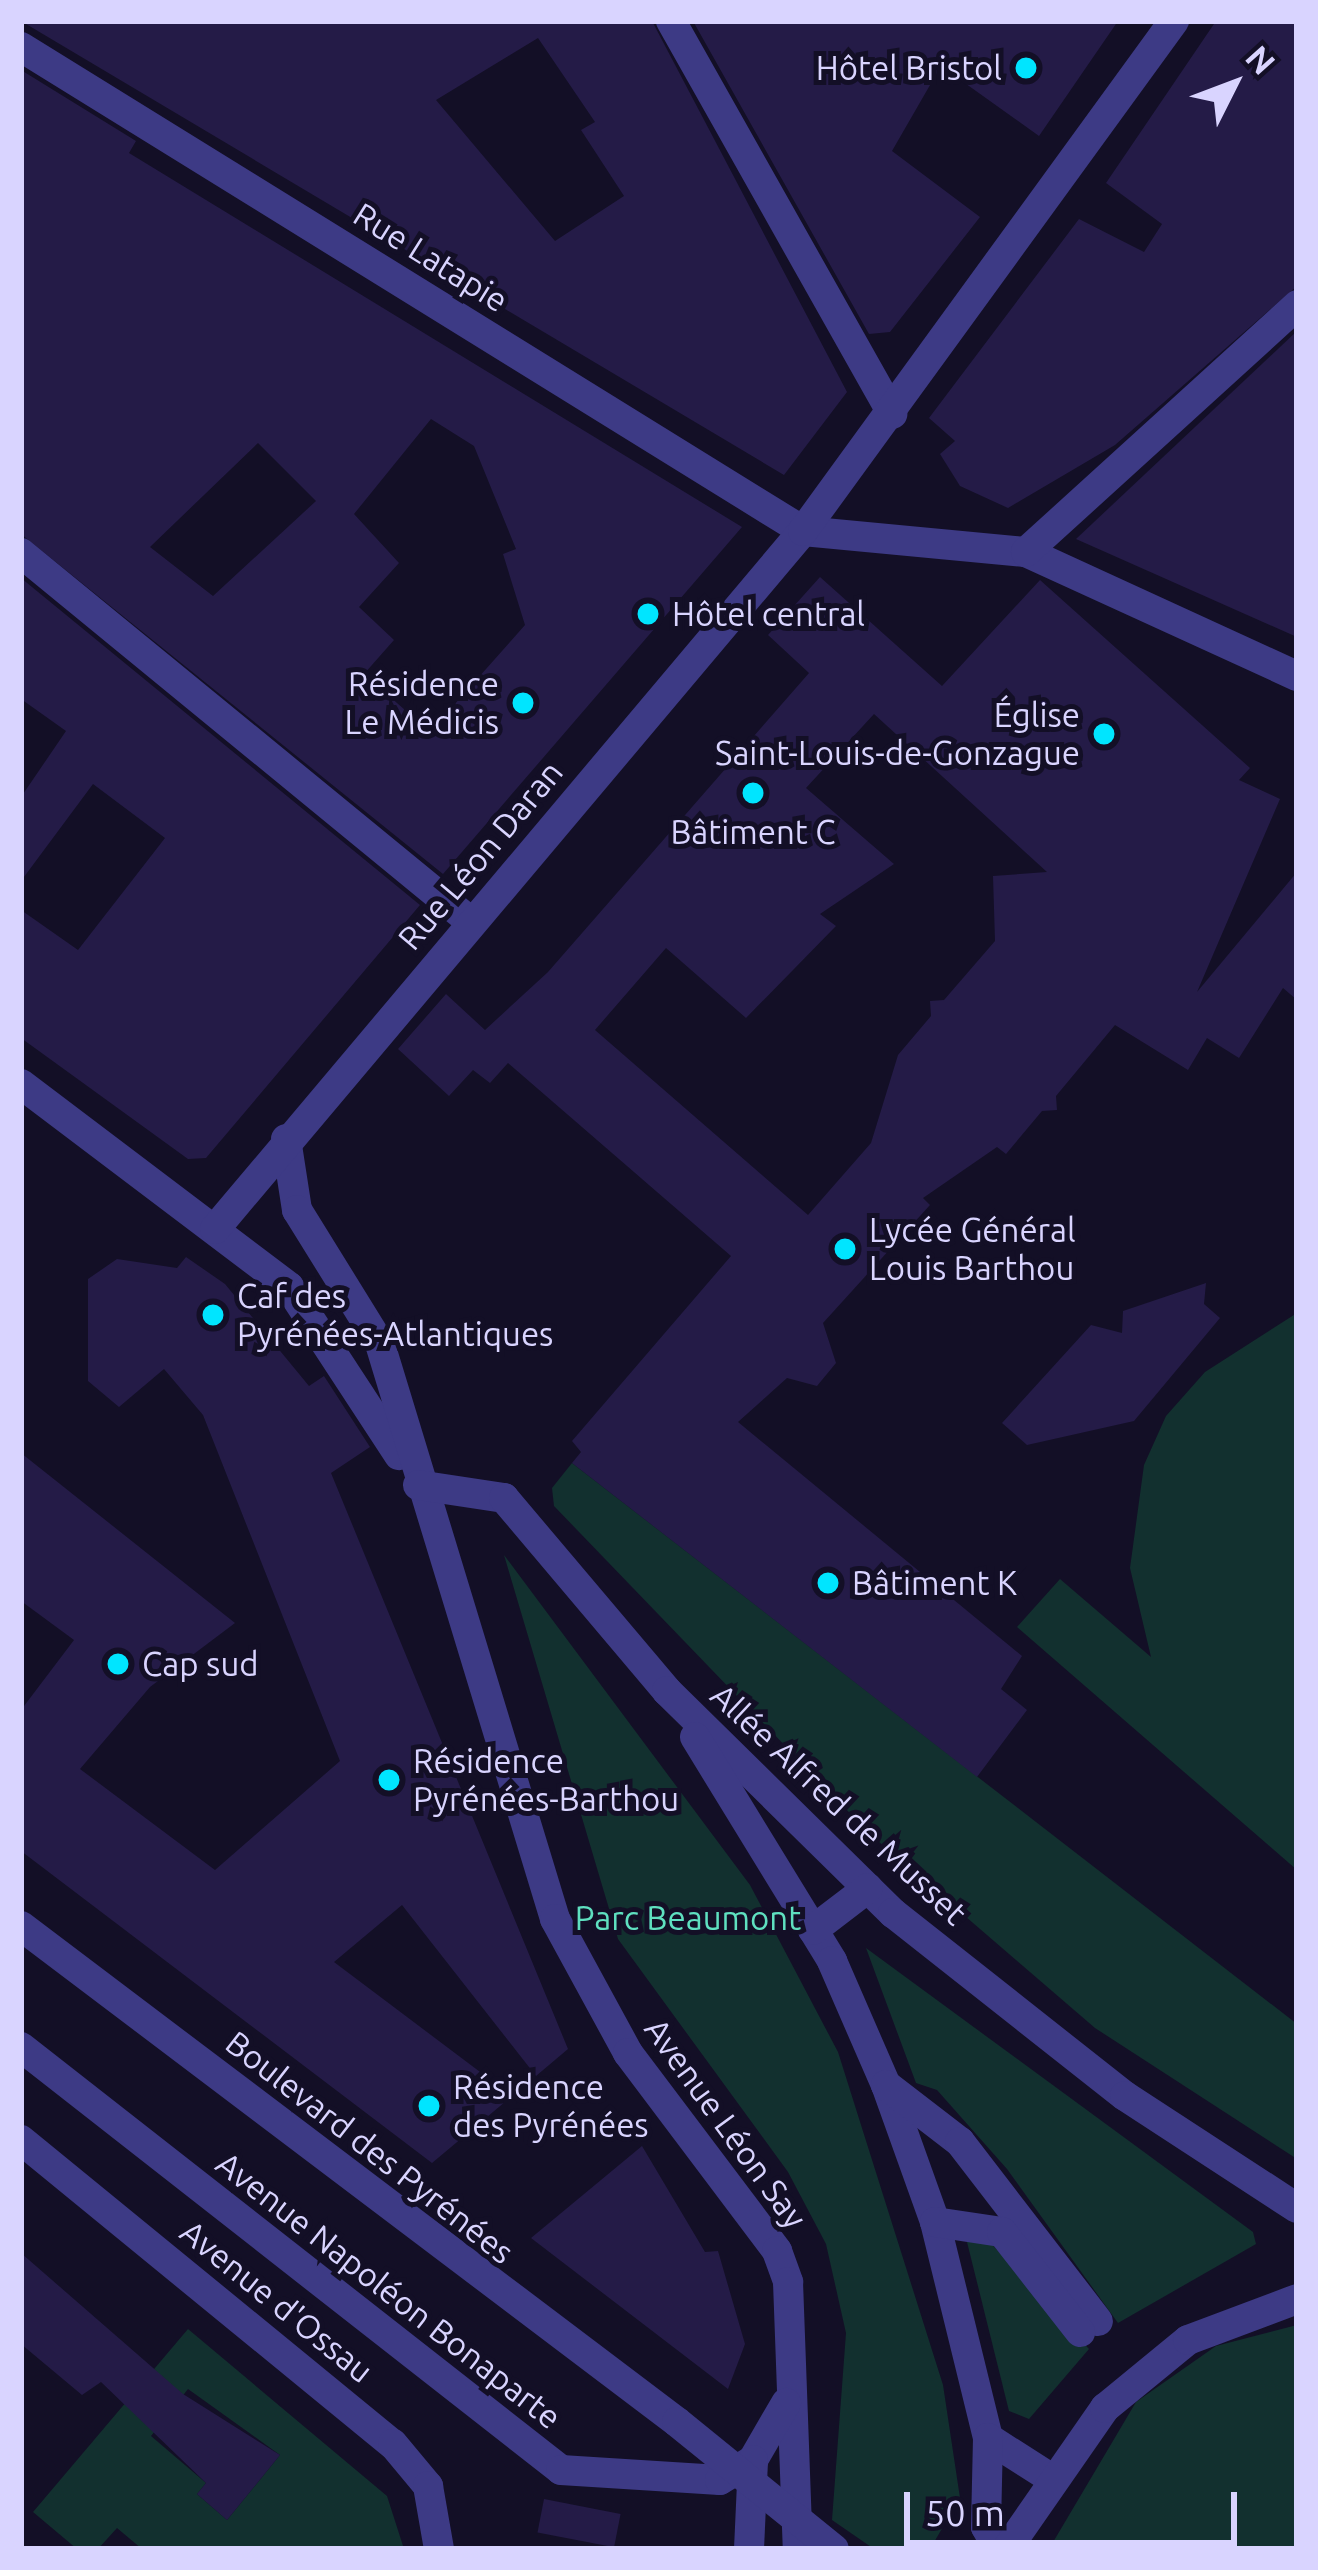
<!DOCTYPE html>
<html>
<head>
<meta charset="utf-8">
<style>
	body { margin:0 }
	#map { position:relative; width:1318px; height:2570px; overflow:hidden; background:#130f26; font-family:Ubuntu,sans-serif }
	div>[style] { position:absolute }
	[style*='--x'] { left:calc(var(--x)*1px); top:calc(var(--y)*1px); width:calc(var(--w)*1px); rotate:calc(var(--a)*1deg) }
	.green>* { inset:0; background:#12302f }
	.building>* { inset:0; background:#241b47; transform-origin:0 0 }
	.minor>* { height:30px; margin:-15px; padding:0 15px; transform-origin:15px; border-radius:15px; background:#3d3a85 }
	.minor-bridge>* { height:30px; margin:-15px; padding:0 15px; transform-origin:15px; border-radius:15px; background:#3d3a85 }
	.dots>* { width:33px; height:33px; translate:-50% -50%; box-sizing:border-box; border:6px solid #130f26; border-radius:50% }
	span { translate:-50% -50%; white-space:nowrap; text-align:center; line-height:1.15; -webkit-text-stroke:10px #130f26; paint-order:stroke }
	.poi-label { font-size:33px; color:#d9d4ff }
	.right { translate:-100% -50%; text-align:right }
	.left { translate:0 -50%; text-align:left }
	.street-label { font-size:33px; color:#d9d4ff }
	.park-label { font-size:33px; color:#5fe0c0 }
	.frame { position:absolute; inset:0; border:24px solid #d9d4ff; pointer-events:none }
	.north { position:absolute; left:1174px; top:24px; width:120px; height:120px; -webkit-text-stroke:9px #130f26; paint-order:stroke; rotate:48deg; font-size:33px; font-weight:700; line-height:48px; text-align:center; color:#d9d4ff }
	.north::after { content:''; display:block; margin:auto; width:42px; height:54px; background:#d9d4ff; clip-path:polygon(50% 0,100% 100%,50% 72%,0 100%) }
	.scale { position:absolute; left:904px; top:2492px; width:333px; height:54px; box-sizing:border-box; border:6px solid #d9d4ff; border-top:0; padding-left:15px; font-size:36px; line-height:42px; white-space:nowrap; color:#d9d4ff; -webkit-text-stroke:9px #130f26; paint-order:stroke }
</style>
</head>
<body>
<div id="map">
	<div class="green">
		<i style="clip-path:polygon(1297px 1313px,1297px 1870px,1017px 1627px,1060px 1579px,1151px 1657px,1130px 1568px,1144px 1465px,1166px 1416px,1205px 1372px)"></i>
		<i style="clip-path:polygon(572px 1463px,1297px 2024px,1297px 2159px,1095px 2028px,871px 1835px,554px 1506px,552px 1488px)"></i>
		<i style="clip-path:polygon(504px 1555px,750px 1885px,838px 2052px,943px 2385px,960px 2498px,930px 2549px,874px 2549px,832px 2520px,846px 2333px,826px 2244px,788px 2172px,618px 1939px)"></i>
		<i style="clip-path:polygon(866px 1948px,1253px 2232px,1256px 2244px,1118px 2323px,1007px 2169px,937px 2090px,916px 2083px)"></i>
		<i style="clip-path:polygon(988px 2240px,1089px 2349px,1029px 2419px,1009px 2411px,967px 2242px)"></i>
		<i style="clip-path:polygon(1297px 2325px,1297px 2549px,1049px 2549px,1136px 2402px,1216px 2346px)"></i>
		<i style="clip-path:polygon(evenodd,188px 2329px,387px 2496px,404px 2549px,142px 2549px,117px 2528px,98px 2549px,77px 2549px,33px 2512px,188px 2329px,188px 2389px,280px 2455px,227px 2520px,197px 2494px,206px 2483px,151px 2436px,188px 2389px)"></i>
	</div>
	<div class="building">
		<i style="clip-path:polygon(evenodd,21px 21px,652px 21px,847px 392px,784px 475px,21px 21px,538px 38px,595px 122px,581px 130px,624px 196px,555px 241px,436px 100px,538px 38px)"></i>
		<i style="clip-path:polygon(693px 21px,1118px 21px,1039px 136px,941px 66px,892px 151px,980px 217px,890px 332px,869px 334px)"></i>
		<i style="clip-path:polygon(1216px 21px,1297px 21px,1297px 286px,1115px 445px,1008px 508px,960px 486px,940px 454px,955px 441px,929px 418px,1079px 219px,1144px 252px,1162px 224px,1106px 183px)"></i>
		<i style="clip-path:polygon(evenodd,21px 70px,136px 141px,129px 153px,742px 527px,443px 874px,21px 534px,21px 70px,431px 419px,474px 446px,516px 549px,503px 554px,525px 625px,430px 732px,364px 674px,394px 640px,359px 607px,399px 563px,354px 514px,431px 419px,21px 70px,258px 443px,316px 501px,213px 596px,150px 547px,258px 443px)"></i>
		<i style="clip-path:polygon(1297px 331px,1297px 637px,1076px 539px)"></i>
		<i style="clip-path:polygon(evenodd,820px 577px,942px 686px,1040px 580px,1250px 768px,1239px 780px,1280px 799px,1197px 992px,1297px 872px,1297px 1000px,1283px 988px,1239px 1058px,1207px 1038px,1188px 1070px,1115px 1025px,1056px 1096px,1057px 1110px,1042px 1111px,1006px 1154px,997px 1147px,923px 1198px,930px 1205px,823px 1323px,836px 1363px,817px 1386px,787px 1378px,738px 1422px,1022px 1656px,1001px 1689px,1027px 1710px,977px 1777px,572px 1463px,581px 1452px,572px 1441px,731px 1256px,508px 1063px,490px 1083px,473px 1070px,449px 1096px,398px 1049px,446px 994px,485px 1030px,548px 972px,809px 673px,768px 635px,820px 577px,874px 714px,1047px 872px,993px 876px,995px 941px,944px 1000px,930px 1001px,931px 1016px,898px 1055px,871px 1143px,808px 1215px,595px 1030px,666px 948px,746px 1018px,836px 926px,820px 914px,894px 864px,806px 788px,874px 714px)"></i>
		<i style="clip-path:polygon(21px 578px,420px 905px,206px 1158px,188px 1159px,21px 1038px,21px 910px,78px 950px,165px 838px,93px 784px,21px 881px,21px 797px,66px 731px,21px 699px)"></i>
		<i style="clip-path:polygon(186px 1257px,225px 1284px,309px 1386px,324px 1376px,370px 1447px,331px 1473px,568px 2049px,536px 2076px,402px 1905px,334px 1962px,512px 2096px,432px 2163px,21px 1851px,21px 1710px,74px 1640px,21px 1601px,21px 1453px,235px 1623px,150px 1687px,80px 1769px,215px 1870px,340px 1761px,203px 1415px,164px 1369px,119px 1407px,88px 1381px,88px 1279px,117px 1259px,177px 1268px)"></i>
		<i style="clip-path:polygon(1206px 1283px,1204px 1304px,1220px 1318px,1134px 1421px,1027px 1445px,1002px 1423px,1091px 1325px,1122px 1333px,1123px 1311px)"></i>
		<i style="clip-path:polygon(642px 2146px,705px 2252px,718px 2251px,745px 2344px,728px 2389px,531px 2238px)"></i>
		<i style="clip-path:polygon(21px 2253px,183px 2394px,280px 2455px,227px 2520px,197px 2494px,206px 2483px,101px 2382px,82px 2395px,21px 2344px)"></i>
		<i style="left:544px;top:2499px;width:78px;height:34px;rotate:11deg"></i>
	</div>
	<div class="minor">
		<i style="--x:671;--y:21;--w:451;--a:60.6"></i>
		<i style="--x:21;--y:47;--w:920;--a:31.75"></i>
		<i style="--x:803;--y:531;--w:224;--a:5.4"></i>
		<i style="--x:1026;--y:552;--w:298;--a:24.6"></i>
		<i style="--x:1026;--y:552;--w:367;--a:-42.3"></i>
		<i style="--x:21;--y:553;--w:581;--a:39.34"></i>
		<i style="--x:21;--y:1084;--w:336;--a:37.1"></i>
		<i style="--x:289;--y:1287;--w:201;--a:56.8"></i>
		<i style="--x:286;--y:1139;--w:72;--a:81.2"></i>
		<i style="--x:297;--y:1210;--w:158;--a:58.2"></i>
		<i style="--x:380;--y:1344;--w:601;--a:73.07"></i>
		<i style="--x:555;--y:1919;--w:153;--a:61.4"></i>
		<i style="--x:628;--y:2053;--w:248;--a:53"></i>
		<i style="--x:777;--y:2251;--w:33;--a:70"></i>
		<i style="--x:788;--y:2282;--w:267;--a:87.9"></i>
		<i style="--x:215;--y:1229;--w:913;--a:-49.89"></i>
		<i style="--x:803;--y:531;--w:631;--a:-53.97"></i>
		<i style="--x:418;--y:1485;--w:87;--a:8.6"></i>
		<i style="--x:504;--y:1498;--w:253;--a:49.8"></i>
		<i style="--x:667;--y:1691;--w:317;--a:44.5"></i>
		<i style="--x:893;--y:1913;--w:295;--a:38.3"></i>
		<i style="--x:1125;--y:2096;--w:205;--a:33.1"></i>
		<i style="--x:695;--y:1737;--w:263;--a:58.5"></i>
		<i style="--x:832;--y:1961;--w:135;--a:66.5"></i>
		<i style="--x:886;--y:2085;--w:145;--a:70.3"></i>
		<i style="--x:935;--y:2222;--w:222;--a:76.2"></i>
		<i style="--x:988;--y:2438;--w:76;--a:32.6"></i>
		<i style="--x:21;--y:1926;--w:822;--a:37.09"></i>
		<i style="--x:813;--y:1930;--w:69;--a:-37.4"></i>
		<i style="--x:21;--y:2047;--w:686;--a:38.07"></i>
		<i style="--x:561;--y:2470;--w:159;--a:3.6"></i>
		<i style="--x:720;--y:2480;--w:39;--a:-31"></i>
		<i style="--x:753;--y:2460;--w:66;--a:-59.9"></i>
		<i style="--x:886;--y:2085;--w:93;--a:37.6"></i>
		<i style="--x:960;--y:2142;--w:226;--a:52.4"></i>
		<i style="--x:21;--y:2140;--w:480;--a:39.3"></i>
		<i style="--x:393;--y:2444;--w:55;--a:50.2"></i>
		<i style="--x:428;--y:2486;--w:64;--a:80.1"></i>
		<i style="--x:935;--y:2222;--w:68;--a:8.5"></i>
		<i style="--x:1002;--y:2232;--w:127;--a:52"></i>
		<i style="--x:988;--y:2438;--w:89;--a:91.3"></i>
		<i style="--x:986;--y:2527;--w:25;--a:61"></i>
		<i style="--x:749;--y:2549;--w:89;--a:-87.4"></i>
		<i style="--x:1007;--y:2549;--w:172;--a:-55.2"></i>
		<i style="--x:1105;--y:2408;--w:107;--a:-39.3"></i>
		<i style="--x:1188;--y:2340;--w:116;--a:-20.6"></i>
	</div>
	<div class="minor-bridge">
		<i style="--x:677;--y:2422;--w:202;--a:39"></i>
	</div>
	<div class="dots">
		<i style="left:1026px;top:68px;background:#00e5ff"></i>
		<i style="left:648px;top:614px;background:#00e5ff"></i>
		<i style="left:523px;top:703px;background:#00e5ff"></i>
		<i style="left:1104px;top:734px;background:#00e5ff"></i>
		<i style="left:753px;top:793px;background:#00e5ff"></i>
		<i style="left:845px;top:1249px;background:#00e5ff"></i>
		<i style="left:213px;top:1315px;background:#00e5ff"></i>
		<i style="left:828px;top:1583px;background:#00e5ff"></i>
		<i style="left:118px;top:1664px;background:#00e5ff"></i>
		<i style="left:389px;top:1780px;background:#00e5ff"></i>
		<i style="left:429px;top:2106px;background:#00e5ff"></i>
	</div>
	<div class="poi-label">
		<span class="right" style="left:1002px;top:68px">Hôtel Bristol</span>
		<span class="left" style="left:672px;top:614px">Hôtel central</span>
		<span class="right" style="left:499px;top:703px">Résidence<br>Le Médicis</span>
		<span class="right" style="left:1080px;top:734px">Église<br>Saint-Louis-de-Gonzague</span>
		<span style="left:753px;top:832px">Bâtiment C</span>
		<span class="left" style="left:869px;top:1249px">Lycée Général<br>Louis Barthou</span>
		<span class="left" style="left:237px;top:1315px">Caf des<br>Pyrénées-Atlantiques</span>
		<span class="left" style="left:852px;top:1583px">Bâtiment K</span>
		<span class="left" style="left:142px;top:1664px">Cap sud</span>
		<span class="left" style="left:413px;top:1780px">Résidence<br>Pyrénées-Barthou</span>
		<span class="left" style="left:453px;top:2106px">Résidence<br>des Pyrénées</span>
	</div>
	<div class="street-label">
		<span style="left:431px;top:257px;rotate:32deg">Rue Latapie</span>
		<span style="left:480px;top:855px;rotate:-50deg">Rue Léon Daran</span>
		<span style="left:839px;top:1804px;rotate:43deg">Allée Alfred de Musset</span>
		<span style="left:726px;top:2123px;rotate:54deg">Avenue Léon Say</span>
		<span style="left:370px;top:2147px;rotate:38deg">Boulevard des Pyrénées</span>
		<span style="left:389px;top:2290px;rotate:38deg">Avenue Napoléon Bonaparte</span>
		<span style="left:277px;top:2301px;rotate:39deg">Avenue d'Ossau</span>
	</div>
	<div class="park-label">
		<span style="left:688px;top:1918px">Parc Beaumont</span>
	</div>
	<div class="frame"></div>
	<div class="north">N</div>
	<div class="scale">50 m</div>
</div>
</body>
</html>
